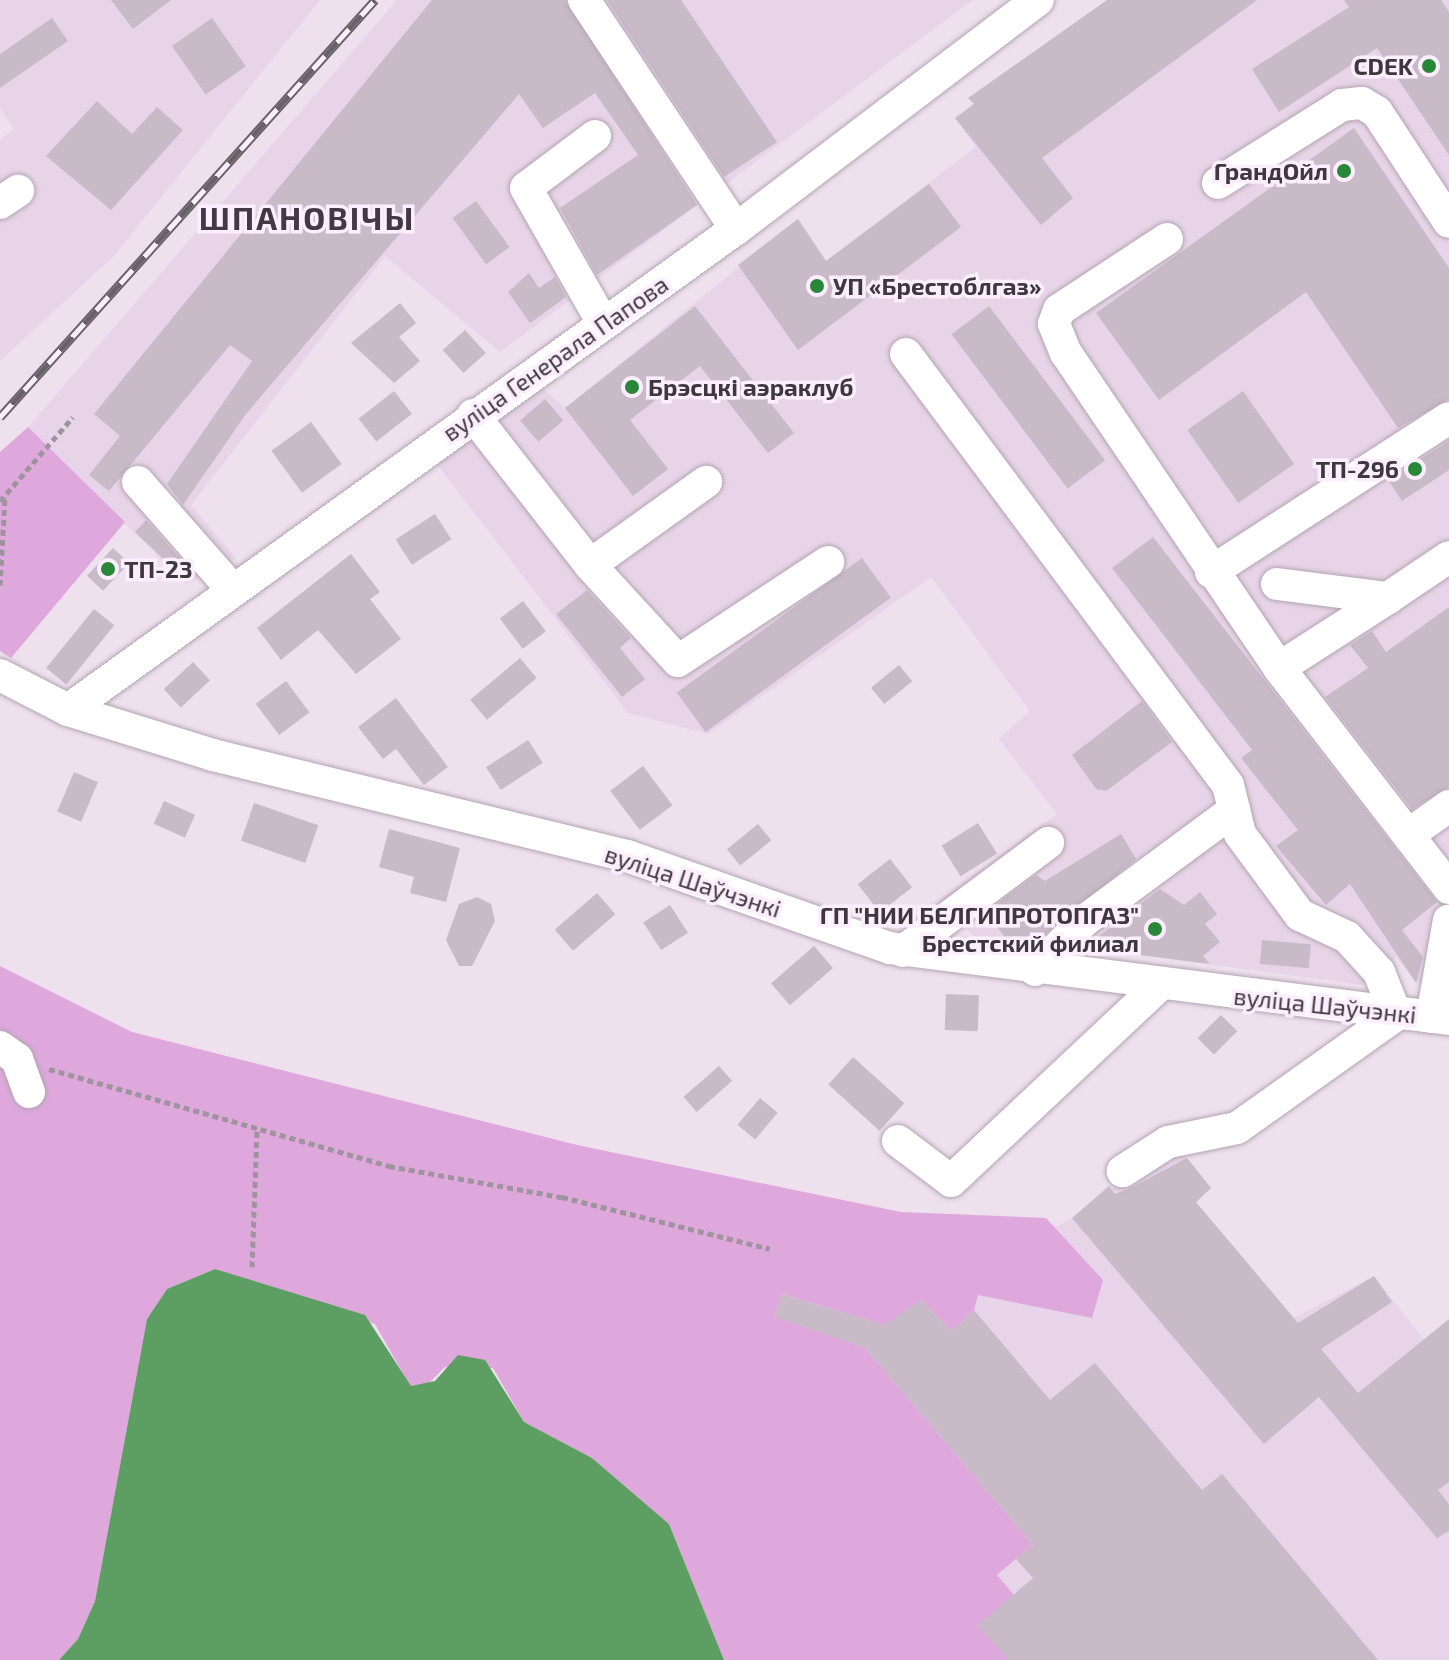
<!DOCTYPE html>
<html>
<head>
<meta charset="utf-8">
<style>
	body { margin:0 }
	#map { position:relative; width:1449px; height:1660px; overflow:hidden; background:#efe0ee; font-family:"Exo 2",sans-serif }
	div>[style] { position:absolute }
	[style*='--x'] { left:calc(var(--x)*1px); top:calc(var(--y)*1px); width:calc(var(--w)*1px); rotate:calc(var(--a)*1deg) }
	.built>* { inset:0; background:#e8d4e8 }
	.green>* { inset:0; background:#dea8dd }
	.water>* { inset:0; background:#5d9f62 }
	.building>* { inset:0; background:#c8bac7; transform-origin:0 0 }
	.path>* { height:5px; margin-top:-2.5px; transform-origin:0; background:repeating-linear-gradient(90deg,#9f949e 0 6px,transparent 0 10px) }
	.roads { filter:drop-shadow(0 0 2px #b3a5b2) drop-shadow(0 0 2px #b3a5b2) }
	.minor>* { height:32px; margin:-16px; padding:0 16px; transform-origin:16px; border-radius:16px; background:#fff }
	.rail>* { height:9px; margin-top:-4.5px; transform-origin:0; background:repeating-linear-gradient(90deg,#fceefc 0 18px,#696168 0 36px); box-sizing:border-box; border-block:2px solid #696168 }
	.dots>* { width:22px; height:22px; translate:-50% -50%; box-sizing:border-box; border:4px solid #fceefc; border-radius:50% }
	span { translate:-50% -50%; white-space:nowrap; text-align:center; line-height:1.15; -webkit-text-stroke:7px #fceefc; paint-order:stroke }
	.poi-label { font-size:24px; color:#3d383d; font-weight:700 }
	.right { translate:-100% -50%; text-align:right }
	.left { translate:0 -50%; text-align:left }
	.street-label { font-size:24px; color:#3d383d }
	.district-label { font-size:32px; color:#433843; font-weight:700; letter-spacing:2px }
</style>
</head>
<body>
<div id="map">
	<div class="built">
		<i style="clip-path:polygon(0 0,320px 0,114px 256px,0 361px,0 140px,14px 129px,0 108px)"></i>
		<i style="clip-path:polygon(397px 0,973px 0,500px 352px,385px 256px,191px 505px,236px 558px,186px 584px,28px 427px)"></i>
		<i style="clip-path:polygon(1113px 0,1449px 0,1449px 977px,1417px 983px,1396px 957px,1363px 985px,1079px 947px,988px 952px,940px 899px,1057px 814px,999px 739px,1030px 711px,931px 577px,708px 734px,628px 713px,436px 463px,541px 387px,565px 408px,798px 219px,826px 261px,976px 147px,955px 118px)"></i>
		<i style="clip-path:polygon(1184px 1154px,1211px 1188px,1196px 1203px,1294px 1318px,1374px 1276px,1436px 1355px,1449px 1346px,1449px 1660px,1008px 1660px,1013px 1594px,997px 1576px,1032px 1545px,775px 1317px,781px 1294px,904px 1311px,1072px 1218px,1156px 1157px)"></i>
	</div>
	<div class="green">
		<i style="clip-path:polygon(28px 427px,125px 522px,11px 658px,0 651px,0 452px)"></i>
		<i style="clip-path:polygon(0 966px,132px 1032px,577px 1145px,901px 1212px,1046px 1218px,1103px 1280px,1092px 1318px,978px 1295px,974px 1310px,951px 1331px,921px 1300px,887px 1326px,782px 1294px,775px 1316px,865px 1348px,1033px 1545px,997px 1575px,1014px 1595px,1008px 1660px,724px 1660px,669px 1524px,592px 1458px,524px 1422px,493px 1368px,445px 1367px,427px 1385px,410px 1386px,375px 1324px,215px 1269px,167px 1289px,147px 1319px,95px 1601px,78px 1639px,59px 1660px,0 1660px)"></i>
	</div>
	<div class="water">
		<i style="clip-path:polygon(215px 1269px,365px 1315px,411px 1386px,435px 1381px,458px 1355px,485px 1360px,524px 1422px,592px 1458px,669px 1524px,724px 1660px,59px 1660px,78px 1639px,95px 1601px,147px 1319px,167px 1289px)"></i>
	</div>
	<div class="building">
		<i style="clip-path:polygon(111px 0,171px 0,133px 29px)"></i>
		<i style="clip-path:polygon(432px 0,565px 0,697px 205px,597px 275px,560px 208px,638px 155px,595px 93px,543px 128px,519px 94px,246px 414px,183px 505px,167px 484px,252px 361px,230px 345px,109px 491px,89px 475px,120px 436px,94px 414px)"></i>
		<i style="clip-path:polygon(607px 0,681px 0,777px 142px,724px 177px)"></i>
		<i style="clip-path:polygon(1107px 0,1257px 0,1042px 158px,1073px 198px,1041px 225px,955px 118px,974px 104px,968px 98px)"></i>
		<i style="clip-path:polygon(1344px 0,1441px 0,1449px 12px,1449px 155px,1377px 48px,1279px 112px,1252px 69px,1349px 7px)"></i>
		<i style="clip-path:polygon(52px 18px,68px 41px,0 88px,0 54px)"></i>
		<i style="left:212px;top:18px;width:59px;height:49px;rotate:55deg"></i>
		<i style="clip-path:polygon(97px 101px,132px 134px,157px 107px,183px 130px,111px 210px,46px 156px)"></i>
		<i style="clip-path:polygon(1354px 128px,1449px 268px,1449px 399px,1398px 428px,1306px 292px,1159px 400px,1096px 313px)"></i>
		<i style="clip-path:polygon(929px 184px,961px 227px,798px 350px,738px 265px,798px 219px,826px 261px)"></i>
		<i style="left:476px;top:201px;width:57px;height:29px;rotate:54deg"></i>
		<i style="clip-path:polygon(529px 273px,539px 288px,555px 277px,566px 297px,530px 323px,508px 292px)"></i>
		<i style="clip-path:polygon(400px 303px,416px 323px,399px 337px,420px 361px,394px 383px,351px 343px)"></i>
		<i style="clip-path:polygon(695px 306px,794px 433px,768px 453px,700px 366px,630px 420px,668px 469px,633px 496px,565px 408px)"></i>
		<i style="left:989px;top:306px;width:193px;height:47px;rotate:53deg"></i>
		<i style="left:465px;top:330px;width:31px;height:30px;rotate:48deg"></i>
		<i style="left:394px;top:391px;width:29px;height:45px;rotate:52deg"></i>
		<i style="left:1243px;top:391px;width:89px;height:68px;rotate:55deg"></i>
		<i style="left:545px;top:399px;width:28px;height:33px;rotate:49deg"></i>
		<i style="left:311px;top:422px;width:52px;height:49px;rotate:54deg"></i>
		<i style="clip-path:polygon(1449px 441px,1449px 470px,1402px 501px,1388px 480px)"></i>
		<i style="left:435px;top:514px;width:30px;height:47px;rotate:57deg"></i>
		<i style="clip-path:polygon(146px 520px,184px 563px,176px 571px,135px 532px)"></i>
		<i style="clip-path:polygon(1153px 537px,1437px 902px,1402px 930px,1423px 957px,1416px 983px,1350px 884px,1326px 905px,1276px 846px,1298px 830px,1241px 758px,1252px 750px,1112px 568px)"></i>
		<i style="left:113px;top:548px;width:22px;height:38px;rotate:43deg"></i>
		<i style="clip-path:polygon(351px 554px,380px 592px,370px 599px,401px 639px,356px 674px,318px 630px,281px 660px,257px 628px)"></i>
		<i style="left:862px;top:558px;width:49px;height:229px;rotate:54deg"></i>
		<i style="clip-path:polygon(587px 590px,631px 638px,620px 648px,645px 679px,622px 697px,556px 614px)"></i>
		<i style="left:523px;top:601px;width:38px;height:29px;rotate:53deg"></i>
		<i style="clip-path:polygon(1449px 607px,1449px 787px,1412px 809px,1325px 697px,1368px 668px,1350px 645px,1372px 631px,1386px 652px)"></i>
		<i style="left:94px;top:609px;width:26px;height:76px;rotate:39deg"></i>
		<i style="left:520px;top:658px;width:26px;height:65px;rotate:50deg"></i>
		<i style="left:193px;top:662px;width:25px;height:40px;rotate:47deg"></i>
		<i style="left:899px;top:665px;width:21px;height:36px;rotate:51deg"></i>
		<i style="left:286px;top:681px;width:39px;height:38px;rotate:53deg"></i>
		<i style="clip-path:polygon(396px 698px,448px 767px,424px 785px,396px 749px,383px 759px,358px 727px)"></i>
		<i style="clip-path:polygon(1142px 701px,1172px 742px,1106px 791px,1096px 789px,1072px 755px)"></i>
		<i style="left:528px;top:740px;width:27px;height:50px;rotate:57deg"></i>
		<i style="left:643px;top:766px;width:49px;height:41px;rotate:53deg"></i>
		<i style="left:74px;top:772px;width:26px;height:43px;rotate:23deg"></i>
		<i style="left:164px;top:801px;width:34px;height:25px;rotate:24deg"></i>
		<i style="left:254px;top:803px;width:68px;height:40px;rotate:19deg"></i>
		<i style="left:978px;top:823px;width:36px;height:43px;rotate:58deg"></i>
		<i style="left:758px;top:824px;width:21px;height:40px;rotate:51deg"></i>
		<i style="clip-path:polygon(389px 829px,460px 848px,446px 902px,410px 893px,414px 877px,379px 867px)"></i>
		<i style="clip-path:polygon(1121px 834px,1136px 859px,1037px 941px,1010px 944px,986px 912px,1036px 875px,1045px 881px)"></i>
		<i style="left:890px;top:859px;width:36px;height:41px;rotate:52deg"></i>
		<i style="clip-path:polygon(1160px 889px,1184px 905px,1200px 892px,1217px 914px,1205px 924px,1220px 942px,1203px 956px,1210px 964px,1084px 948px)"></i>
		<i style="left:597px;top:893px;width:28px;height:56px;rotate:49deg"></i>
		<i style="clip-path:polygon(477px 897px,491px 904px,495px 921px,472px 966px,459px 966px,446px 940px,459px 904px)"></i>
		<i style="left:670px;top:905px;width:33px;height:32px;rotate:57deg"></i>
		<i style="left:1262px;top:940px;width:49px;height:24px;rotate:5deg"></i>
		<i style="left:814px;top:946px;width:29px;height:57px;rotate:49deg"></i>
		<i style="left:946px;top:994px;width:33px;height:36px;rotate:2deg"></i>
		<i style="left:1221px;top:1015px;width:23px;height:33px;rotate:45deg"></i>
		<i style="left:853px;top:1057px;width:69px;height:37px;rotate:42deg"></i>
		<i style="left:719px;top:1066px;width:20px;height:47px;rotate:49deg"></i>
		<i style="left:760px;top:1098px;width:23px;height:35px;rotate:40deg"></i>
		<i style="clip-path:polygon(1187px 1158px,1211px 1188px,1196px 1202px,1298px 1323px,1374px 1276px,1392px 1302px,1321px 1349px,1358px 1393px,1449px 1319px,1449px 1482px,1438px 1490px,1449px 1504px,1449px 1531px,1437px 1538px,1319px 1397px,1264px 1444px,1072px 1218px,1109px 1186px,1115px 1194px,1133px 1187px)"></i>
		<i style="clip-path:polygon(781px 1294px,884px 1325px,921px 1300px,951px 1331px,974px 1310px,1050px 1400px,1095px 1363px,1202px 1490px,1222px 1474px,1378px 1660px,1008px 1660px,978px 1625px,1033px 1578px,1016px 1559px,1033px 1545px,865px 1348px,775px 1317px)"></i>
	</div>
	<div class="path">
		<i style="--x:0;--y:501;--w:111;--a:-49"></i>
		<i style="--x:0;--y:585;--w:86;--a:-86.7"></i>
		<i style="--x:49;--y:1069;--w:354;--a:15.9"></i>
		<i style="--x:389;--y:1166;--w:176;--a:10.2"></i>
		<i style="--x:562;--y:1197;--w:214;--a:14"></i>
		<i style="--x:252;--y:1267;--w:139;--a:-87.9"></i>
	</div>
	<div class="roads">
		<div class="minor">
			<i style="--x:584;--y:0;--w:275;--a:56.4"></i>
			<i style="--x:595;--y:136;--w:86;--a:143"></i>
			<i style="--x:526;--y:188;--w:155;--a:60.3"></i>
			<i style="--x:1218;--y:183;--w:146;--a:-32.2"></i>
			<i style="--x:1342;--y:105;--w:20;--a:-6"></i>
			<i style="--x:1362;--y:103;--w:17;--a:31"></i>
			<i style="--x:1377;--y:112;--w:131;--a:56.8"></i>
			<i style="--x:0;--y:203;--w:22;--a:-34"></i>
			<i style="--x:1167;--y:239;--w:129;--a:146.7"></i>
			<i style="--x:1059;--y:310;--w:15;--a:110"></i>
			<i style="--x:1054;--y:324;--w:31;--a:68"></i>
			<i style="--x:1066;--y:353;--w:380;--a:55.9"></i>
			<i style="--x:1279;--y:668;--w:130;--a:-32.7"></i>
			<i style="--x:906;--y:354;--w:538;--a:53.24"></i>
			<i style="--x:1228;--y:785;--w:50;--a:76.2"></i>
			<i style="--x:1240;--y:834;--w:101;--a:53.5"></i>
			<i style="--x:1300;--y:915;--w:52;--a:25.1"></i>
			<i style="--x:1347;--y:937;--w:47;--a:47.6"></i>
			<i style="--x:1379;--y:972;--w:46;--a:68.4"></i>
			<i style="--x:1396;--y:1015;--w:195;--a:144.6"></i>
			<i style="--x:1237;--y:1128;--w:70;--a:168.5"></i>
			<i style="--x:1168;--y:1142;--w:54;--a:147.2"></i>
			<i style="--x:473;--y:415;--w:190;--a:52"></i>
			<i style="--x:590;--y:565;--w:130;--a:47.5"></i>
			<i style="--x:678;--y:661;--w:180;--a:-33.4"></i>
			<i style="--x:138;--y:482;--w:141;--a:48.7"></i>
			<i style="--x:590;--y:565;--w:143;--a:-35.6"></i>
			<i style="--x:1211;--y:572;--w:283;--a:-32.9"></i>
			<i style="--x:1277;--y:584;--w:112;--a:7.2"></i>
			<i style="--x:1388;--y:598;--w:73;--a:-33.9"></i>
			<i style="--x:1279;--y:668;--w:278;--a:52.3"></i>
			<i style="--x:0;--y:675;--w:76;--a:27.2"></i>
			<i style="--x:68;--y:710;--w:152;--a:17.2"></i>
			<i style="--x:213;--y:755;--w:426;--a:13.7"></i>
			<i style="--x:627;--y:856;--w:279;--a:19.3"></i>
			<i style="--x:890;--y:948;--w:563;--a:7.24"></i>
			<i style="--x:68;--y:710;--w:823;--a:-35.76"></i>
			<i style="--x:736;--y:229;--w:379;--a:-37.2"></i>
			<i style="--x:1408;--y:835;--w:50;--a:-35.3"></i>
			<i style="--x:903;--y:951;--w:181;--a:-36.7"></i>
			<i style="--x:1035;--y:970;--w:69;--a:-45"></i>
			<i style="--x:1084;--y:921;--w:187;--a:-36.5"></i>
			<i style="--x:1432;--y:1017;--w:98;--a:-80.1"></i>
			<i style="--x:0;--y:1047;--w:21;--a:35"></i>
			<i style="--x:17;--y:1059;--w:35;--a:70"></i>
			<i style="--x:898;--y:1141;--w:66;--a:37"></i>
			<i style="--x:951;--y:1181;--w:285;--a:-43.2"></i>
		</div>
	</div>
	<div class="rail">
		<i style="--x:0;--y:417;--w:561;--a:-48.04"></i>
	</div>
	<div class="dots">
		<i style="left:1429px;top:66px;background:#298739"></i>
		<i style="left:1344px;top:171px;background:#298739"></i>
		<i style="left:817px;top:286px;background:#298739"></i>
		<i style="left:632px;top:387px;background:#298739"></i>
		<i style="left:1415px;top:469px;background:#298739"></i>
		<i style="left:108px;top:569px;background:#298739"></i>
		<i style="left:1155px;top:929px;background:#298739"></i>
	</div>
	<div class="poi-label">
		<span class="right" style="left:1413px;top:66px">CDEK</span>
		<span class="right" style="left:1328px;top:171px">ГрандОйл</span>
		<span class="left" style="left:833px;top:286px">УП «Брестоблгаз»</span>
		<span class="left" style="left:648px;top:387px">Брэсцкі аэраклуб</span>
		<span class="right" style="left:1399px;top:469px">ТП-296</span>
		<span class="left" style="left:124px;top:569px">ТП-23</span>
		<span class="right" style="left:1139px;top:929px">ГП "НИИ БЕЛГИПРОТОПГАЗ"<br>Брестский филиал</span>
	</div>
	<div class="street-label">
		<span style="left:555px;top:358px;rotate:-35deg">вуліца Генерала Папова</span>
		<span style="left:693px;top:881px;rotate:18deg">вуліца Шаўчэнкі</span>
		<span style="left:1325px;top:1005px;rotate:6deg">вуліца Шаўчэнкі</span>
	</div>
	<div class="district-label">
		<span style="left:307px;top:217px">ШПАНОВІЧЫ</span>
	</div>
</div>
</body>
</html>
